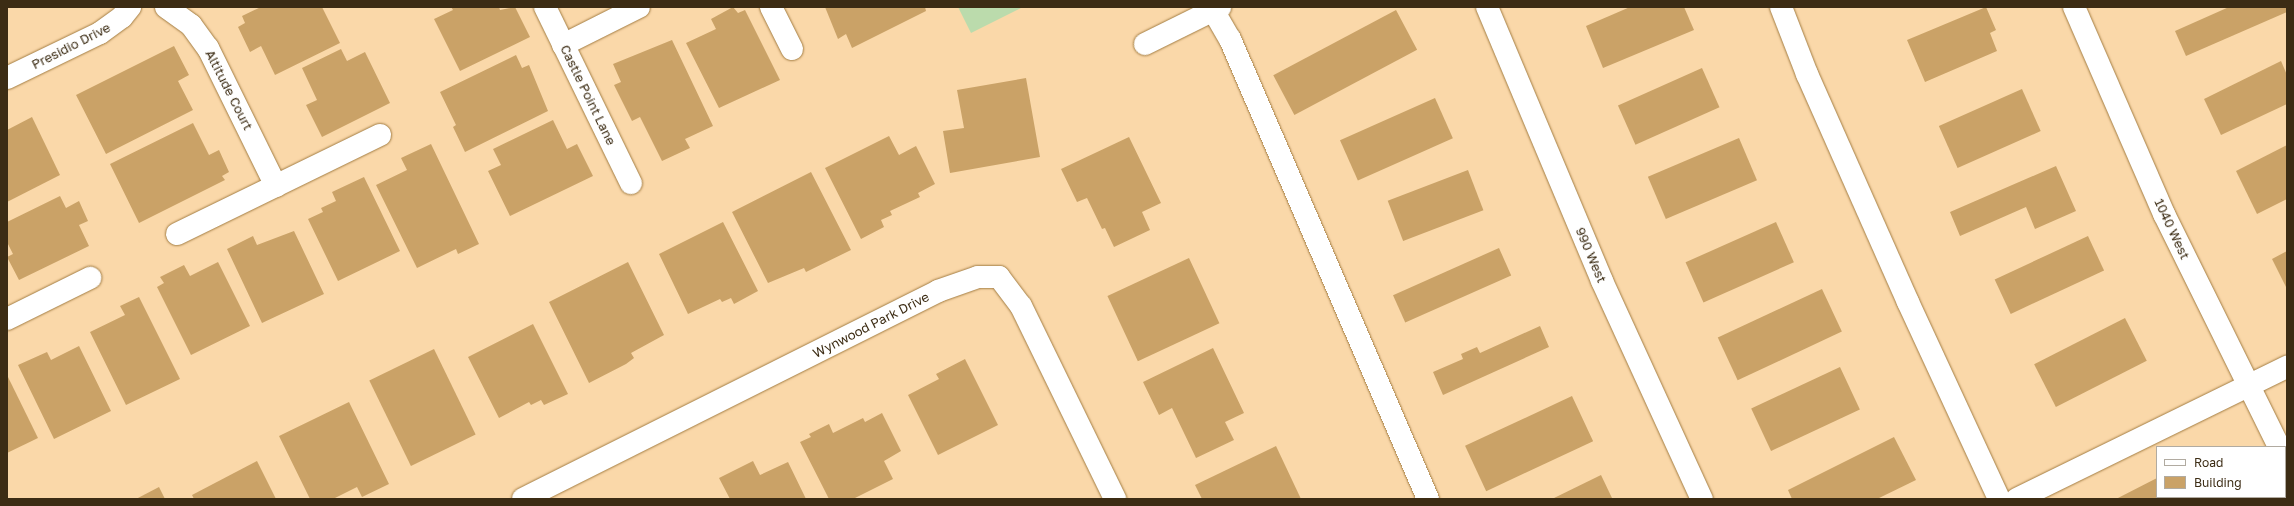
<!DOCTYPE html>
<html>
<head>
<meta charset="utf-8">
<style>
	body { margin:0 }
	#map { position:relative; width:2294px; height:506px; overflow:hidden; background:#fad8a9; font-family:"Golos Text",sans-serif }
	div>[style] { position:absolute }
	[style*='--x'] { left:calc(var(--x)*1px); top:calc(var(--y)*1px); width:calc(var(--w)*1px); rotate:calc(var(--a)*1deg) }
	.green>* { inset:0; background:#bbdbac }
	.building>* { inset:0; background:#caa267; transform-origin:0 0 }
	.roads { filter:drop-shadow(0 0 1px #a37d43) drop-shadow(0 0 1px #a37d43) }
	.minor>* { height:22px; margin:-11px; padding:0 11px; transform-origin:11px; border-radius:11px; background:#fff }
	span { translate:-50% -50%; white-space:nowrap; text-align:center; line-height:1.15; -webkit-text-stroke:3px #fff; paint-order:stroke }
	.street-label { font-size:13px; color:#3c2c14 }
	.frame { position:absolute; inset:0; border:8px solid #3c2c14; pointer-events:none }
	.legend { position:absolute; left:2156px; top:446px; width:130px; height:52px; box-sizing:border-box; background:#fff; border:1px solid #b1aba1; margin:0; padding:5px 7px; list-style:none; font-size:12px; color:#3c2c14 }
	.legend li { display:flex; align-items:center; gap:8px; height:20px }
	.legend b { width:20px; border:1px solid #b1aba1 }
</style>
</head>
<body>
<div id="map">
	<div class="green">
		<i style="clip-path:polygon(958px 7px,1023px 7px,971px 33px)"></i>
	</div>
	<div class="building">
		<i style="clip-path:polygon(261px 7px,322px 7px,340px 43px,275px 75px,261px 46px,250px 52px,238px 27px,245px 23px,242px 16px)"></i>
		<i style="clip-path:polygon(451px 7px,499px 7px,500px 10px,515px 7px,530px 37px,460px 71px,434px 19px,453px 10px)"></i>
		<i style="clip-path:polygon(733px 7px,738px 13px,745px 10px,780px 80px,719px 108px,686px 43px,716px 29px,711px 19px)"></i>
		<i style="clip-path:polygon(825px 7px,925px 7px,926px 11px,852px 48px,846px 34px,838px 39px)"></i>
		<i style="clip-path:polygon(1630px 7px,1684px 7px,1694px 30px,1603px 68px,1586px 26px)"></i>
		<i style="clip-path:polygon(1986px 7px,1996px 30px,1990px 33px,1997px 51px,1925px 82px,1907px 40px)"></i>
		<i style="clip-path:polygon(2229px 7px,2287px 7px,2287px 12px,2186px 56px,2175px 31px)"></i>
		<i style="left:1396px;top:10px;width:45px;height:139px;rotate:62deg"></i>
		<i style="clip-path:polygon(672px 40px,713px 126px,685px 139px,690px 148px,662px 161px,640px 117px,632px 121px,614px 85px,621px 82px,613px 64px)"></i>
		<i style="clip-path:polygon(174px 46px,189px 75px,178px 81px,193px 110px,106px 154px,76px 95px)"></i>
		<i style="clip-path:polygon(341px 49px,347px 61px,365px 52px,390px 103px,322px 137px,306px 105px,317px 100px,302px 68px)"></i>
		<i style="clip-path:polygon(516px 55px,522px 68px,529px 65px,548px 111px,465px 152px,453px 127px,456px 125px,440px 92px)"></i>
		<i style="clip-path:polygon(2281px 61px,2287px 75px,2287px 104px,2221px 135px,2204px 99px)"></i>
		<i style="left:1702px;top:68px;width:43px;height:92px;rotate:66deg"></i>
		<i style="clip-path:polygon(1026px 78px,1040px 157px,950px 173px,943px 131px,964px 128px,957px 90px)"></i>
		<i style="left:2022px;top:89px;width:46px;height:91px;rotate:66deg"></i>
		<i style="left:1435px;top:98px;width:44px;height:104px;rotate:66deg"></i>
		<i style="clip-path:polygon(32px 117px,60px 175px,7px 202px,7px 130px)"></i>
		<i style="clip-path:polygon(553px 120px,567px 149px,577px 144px,593px 176px,510px 216px,488px 171px,501px 165px,493px 149px)"></i>
		<i style="clip-path:polygon(193px 123px,209px 155px,219px 150px,229px 172px,222px 176px,225px 180px,139px 223px,110px 164px)"></i>
		<i style="clip-path:polygon(889px 136px,899px 155px,916px 146px,935px 184px,918px 193px,920px 197px,890px 211px,892px 215px,881px 220px,884px 227px,861px 239px,825px 168px)"></i>
		<i style="clip-path:polygon(1129px 137px,1161px 203px,1142px 212px,1150px 230px,1114px 247px,1105px 228px,1102px 229px,1087px 198px,1077px 202px,1061px 169px)"></i>
		<i style="left:1739px;top:138px;width:46px;height:99px;rotate:67deg"></i>
		<i style="clip-path:polygon(431px 144px,479px 244px,458px 254px,456px 249px,417px 268px,376px 185px,407px 170px,401px 158px)"></i>
		<i style="clip-path:polygon(2287px 145px,2287px 199px,2257px 214px,2236px 171px)"></i>
		<i style="clip-path:polygon(2056px 166px,2076px 211px,2035px 229px,2026px 207px,1960px 236px,1950px 212px)"></i>
		<i style="left:1468px;top:170px;width:43px;height:86px;rotate:69deg"></i>
		<i style="clip-path:polygon(811px 172px,851px 250px,806px 272px,804px 268px,768px 283px,732px 212px)"></i>
		<i style="clip-path:polygon(364px 177px,400px 251px,338px 281px,308px 219px,323px 212px,321px 208px,336px 201px,332px 192px)"></i>
		<i style="clip-path:polygon(60px 196px,66px 208px,79px 201px,88px 221px,79px 225px,89px 246px,19px 280px,7px 257px,13px 254px,7px 242px,7px 222px)"></i>
		<i style="clip-path:polygon(723px 222px,758px 291px,734px 304px,731px 298px,722px 302px,720px 299px,688px 314px,659px 254px)"></i>
		<i style="left:1776px;top:222px;width:44px;height:99px;rotate:66deg"></i>
		<i style="clip-path:polygon(294px 231px,324px 294px,262px 323px,227px 249px,253px 236px,257px 245px)"></i>
		<i style="left:2088px;top:236px;width:38px;height:103px;rotate:65deg"></i>
		<i style="left:1499px;top:248px;width:30px;height:116px;rotate:66deg"></i>
		<i style="clip-path:polygon(2287px 251px,2287px 289px,2272px 259px)"></i>
		<i style="left:1189px;top:258px;width:72px;height:90px;rotate:65deg"></i>
		<i style="clip-path:polygon(218px 262px,250px 326px,191px 355px,157px 287px,164px 283px,160px 277px,184px 265px,190px 276px)"></i>
		<i style="clip-path:polygon(628px 262px,664px 335px,631px 353px,634px 358px,626px 364px,589px 383px,549px 302px)"></i>
		<i style="left:1822px;top:289px;width:47px;height:115px;rotate:65deg"></i>
		<i style="clip-path:polygon(139px 297px,180px 379px,126px 405px,90px 332px,125px 315px,120px 306px)"></i>
		<i style="left:2125px;top:318px;width:48px;height:102px;rotate:63deg"></i>
		<i style="clip-path:polygon(533px 324px,568px 394px,544px 405px,541px 400px,531px 405px,529px 402px,499px 418px,468px 357px)"></i>
		<i style="clip-path:polygon(1540px 326px,1549px 347px,1443px 395px,1433px 372px,1463px 359px,1461px 354px,1477px 347px,1480px 353px)"></i>
		<i style="clip-path:polygon(79px 346px,111px 411px,54px 439px,18px 365px,47px 352px,51px 360px)"></i>
		<i style="clip-path:polygon(1213px 348px,1244px 413px,1225px 422px,1234px 440px,1196px 458px,1172px 408px,1159px 415px,1143px 382px)"></i>
		<i style="left:434px;top:349px;width:95px;height:72px;rotate:64deg"></i>
		<i style="clip-path:polygon(965px 359px,998px 425px,938px 455px,908px 395px,939px 379px,936px 374px)"></i>
		<i style="left:1840px;top:367px;width:47px;height:98px;rotate:65deg"></i>
		<i style="clip-path:polygon(7px 375px,38px 438px,7px 453px)"></i>
		<i style="left:1572px;top:396px;width:50px;height:118px;rotate:65deg"></i>
		<i style="clip-path:polygon(349px 402px,389px 484px,362px 497px,357px 487px,333px 499px,310px 499px,279px 436px)"></i>
		<i style="clip-path:polygon(882px 413px,901px 451px,884px 461px,893px 479px,853px 499px,829px 499px,800px 442px,811px 437px,809px 434px,829px 424px,833px 433px,863px 418px,865px 422px)"></i>
		<i style="clip-path:polygon(1894px 437px,1916px 480px,1877px 499px,1792px 499px,1788px 490px)"></i>
		<i style="clip-path:polygon(1276px 446px,1301px 499px,1202px 499px,1195px 485px)"></i>
		<i style="clip-path:polygon(257px 461px,276px 499px,194px 499px,192px 495px)"></i>
		<i style="clip-path:polygon(753px 461px,760px 475px,788px 462px,806px 499px,730px 499px,719px 478px)"></i>
		<i style="clip-path:polygon(1601px 475px,1612px 498px,1552px 499px)"></i>
		<i style="clip-path:polygon(2157px 478px,2157px 497px,2217px 499px,2116px 499px)"></i>
		<i style="clip-path:polygon(159px 487px,165px 499px,136px 499px)"></i>
	</div>
	<div class="roads">
		<div class="minor">
			<i style="--x:166;--y:7;--w:31;--a:36"></i>
			<i style="--x:191;--y:25;--w:29;--a:54"></i>
			<i style="--x:208;--y:48;--w:154;--a:63.8"></i>
			<i style="--x:545;--y:7;--w:196;--a:64"></i>
			<i style="--x:771;--y:7;--w:47;--a:63.4"></i>
			<i style="--x:1487;--y:7;--w:297;--a:67.2"></i>
			<i style="--x:1602;--y:281;--w:240;--a:65.4"></i>
			<i style="--x:1781;--y:7;--w:72;--a:68.8"></i>
			<i style="--x:1807;--y:74;--w:249;--a:66.1"></i>
			<i style="--x:1908;--y:302;--w:217;--a:65.2"></i>
			<i style="--x:2074;--y:7;--w:226;--a:66.5"></i>
			<i style="--x:2164;--y:214;--w:260;--a:63.7"></i>
			<i style="--x:1213;--y:10;--w:34;--a:60"></i>
			<i style="--x:1230;--y:39;--w:501;--a:66.71"></i>
			<i style="--x:1145;--y:44;--w:84;--a:-26.3"></i>
			<i style="--x:563;--y:45;--w:85;--a:-26.6"></i>
			<i style="--x:7;--y:78;--w:103;--a:-25.8"></i>
			<i style="--x:100;--y:33;--w:27;--a:-36"></i>
			<i style="--x:122;--y:17;--w:13;--a:-51"></i>
			<i style="--x:177;--y:234;--w:226;--a:-26"></i>
			<i style="--x:7;--y:319;--w:93;--a:-26.3"></i>
			<i style="--x:523;--y:499;--w:464;--a:-26.6"></i>
			<i style="--x:938;--y:291;--w:42;--a:-19.3"></i>
			<i style="--x:978;--y:277;--w:21;--a:0"></i>
			<i style="--x:999;--y:277;--w:36;--a:53"></i>
			<i style="--x:1021;--y:306;--w:215;--a:64"></i>
			<i style="--x:2017;--y:499;--w:301;--a:-26.1"></i>
		</div>
	</div>
	<div class="street-label">
		<span style="left:71px;top:46px;rotate:-27deg">Presidio Drive</span>
		<span style="left:229px;top:90px;rotate:63deg">Altitude Court</span>
		<span style="left:588px;top:95px;rotate:64deg">Castle Point Lane</span>
		<span style="left:2172px;top:229px;rotate:65deg">1040 West</span>
		<span style="left:1591px;top:255px;rotate:67deg">990 West</span>
		<span style="left:871px;top:325px;rotate:-27deg">Wynwood Park Drive</span>
	</div>
	<div class="frame"></div>
	<ul class="legend">
	<li><b style="height:5px;background:#fff"></b>Road</li>
	<li><b style="height:11px;background:#caa267"></b>Building</li>
	</ul>
</div>
</body>
</html>
